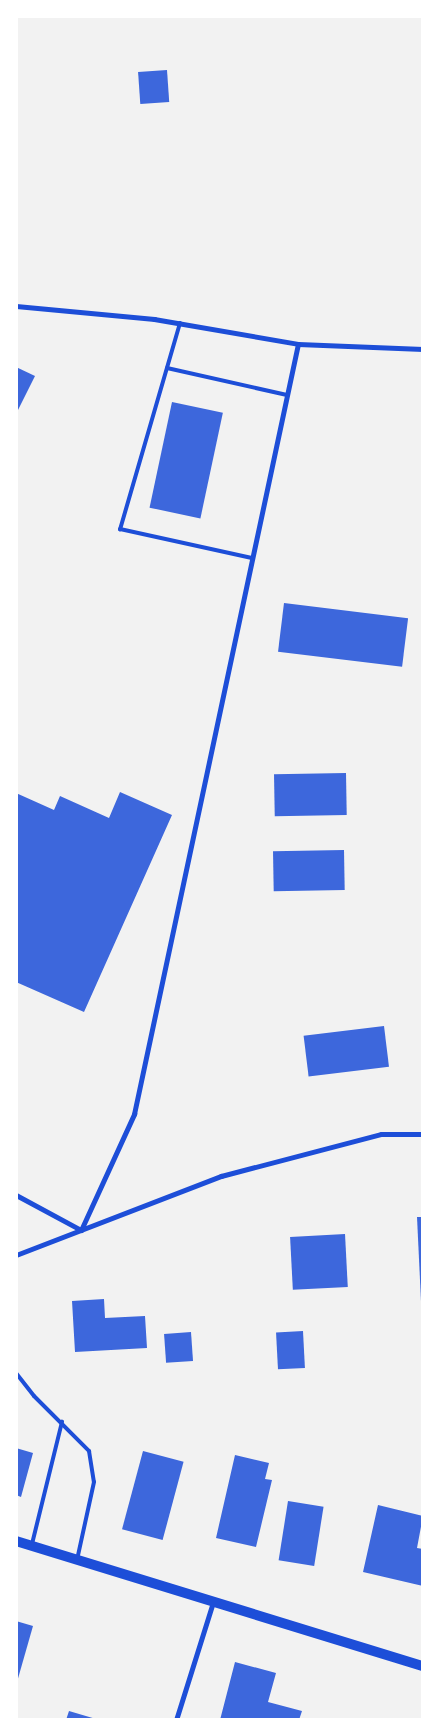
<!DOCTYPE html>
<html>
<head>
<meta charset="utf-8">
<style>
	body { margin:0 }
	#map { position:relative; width:439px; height:1736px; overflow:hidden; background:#f2f2f2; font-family:"PT Sans",sans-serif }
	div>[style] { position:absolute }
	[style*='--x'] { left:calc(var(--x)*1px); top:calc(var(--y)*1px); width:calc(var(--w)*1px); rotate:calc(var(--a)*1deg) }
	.building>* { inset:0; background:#3d67dc; transform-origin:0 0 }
	.service>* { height:4px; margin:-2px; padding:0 2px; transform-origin:2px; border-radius:2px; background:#1d4ed8 }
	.minor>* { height:5px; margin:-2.5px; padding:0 2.5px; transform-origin:2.5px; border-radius:2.5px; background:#1d4ed8 }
	.secondary>* { height:10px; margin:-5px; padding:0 5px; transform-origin:5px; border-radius:5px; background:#1d4ed8 }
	span { translate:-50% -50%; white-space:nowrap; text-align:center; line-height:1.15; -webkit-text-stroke:5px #fff; paint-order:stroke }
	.frame { position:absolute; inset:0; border:18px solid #fff; pointer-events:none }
</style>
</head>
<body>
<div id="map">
	<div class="building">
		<i style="left:167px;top:70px;width:32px;height:29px;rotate:86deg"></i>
		<i style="clip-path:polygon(16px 367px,35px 376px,16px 414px)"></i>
		<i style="left:172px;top:402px;width:52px;height:108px;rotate:12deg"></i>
		<i style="left:284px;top:603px;width:125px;height:49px;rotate:7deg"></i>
		<i style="left:346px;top:773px;width:42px;height:72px;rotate:89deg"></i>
		<i style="clip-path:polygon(120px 792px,172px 815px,84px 1012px,16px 982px,16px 793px,54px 810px,60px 796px,109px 818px)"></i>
		<i style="left:344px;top:850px;width:40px;height:71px;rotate:89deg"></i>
		<i style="left:384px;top:1026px;width:41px;height:81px;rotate:83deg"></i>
		<i style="clip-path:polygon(417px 1217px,423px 1217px,423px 1301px,421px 1301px)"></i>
		<i style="left:345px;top:1234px;width:53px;height:55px;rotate:87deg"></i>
		<i style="clip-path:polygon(104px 1299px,105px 1318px,145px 1316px,147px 1348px,75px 1352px,72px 1301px)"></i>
		<i style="left:303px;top:1331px;width:37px;height:27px;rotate:87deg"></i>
		<i style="left:191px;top:1332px;width:29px;height:27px;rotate:86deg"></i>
		<i style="clip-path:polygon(16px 1448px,33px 1453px,21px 1497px,16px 1495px)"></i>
		<i style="left:143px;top:1451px;width:42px;height:81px;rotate:15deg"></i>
		<i style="clip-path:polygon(235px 1455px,269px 1463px,265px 1479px,272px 1480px,256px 1547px,216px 1538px)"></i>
		<i style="left:288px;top:1501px;width:36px;height:60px;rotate:9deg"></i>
		<i style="clip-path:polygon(378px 1505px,423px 1516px,417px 1548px,423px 1549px,423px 1586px,363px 1572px)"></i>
		<i style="clip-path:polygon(16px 1621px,33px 1626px,17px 1682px,16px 1682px)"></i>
		<i style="clip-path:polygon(235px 1662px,276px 1673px,268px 1702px,302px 1711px,299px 1720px,220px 1720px)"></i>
		<i style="clip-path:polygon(69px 1711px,96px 1719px,96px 1720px,66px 1720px)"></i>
	</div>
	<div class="service">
		<i style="--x:180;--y:323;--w:215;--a:106.2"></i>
		<i style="--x:120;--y:529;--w:135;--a:12.4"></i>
		<i style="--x:167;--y:368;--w:123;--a:12.7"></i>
		<i style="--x:16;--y:1373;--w:29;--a:52"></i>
		<i style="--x:34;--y:1396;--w:78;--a:45"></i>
		<i style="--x:89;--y:1451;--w:31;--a:81"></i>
		<i style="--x:94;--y:1482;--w:80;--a:102.3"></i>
		<i style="--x:32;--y:1544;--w:126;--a:-76.2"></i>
	</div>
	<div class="minor">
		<i style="--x:16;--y:306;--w:139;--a:5.4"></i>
		<i style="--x:154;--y:319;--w:146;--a:9.8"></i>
		<i style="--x:298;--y:344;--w:125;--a:2.3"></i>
		<i style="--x:16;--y:1195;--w:74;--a:28.3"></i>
		<i style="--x:81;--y:1230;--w:128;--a:-65.4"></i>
		<i style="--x:134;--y:1114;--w:787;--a:-77.98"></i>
		<i style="--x:16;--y:1255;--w:220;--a:-21.1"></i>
		<i style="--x:221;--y:1176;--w:165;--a:-14.7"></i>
		<i style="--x:381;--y:1134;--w:42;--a:0"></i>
		<i style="--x:176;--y:1720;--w:124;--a:-72.6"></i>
	</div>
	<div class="secondary">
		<i style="--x:16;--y:1541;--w:426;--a:17.1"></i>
	</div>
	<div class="frame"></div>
</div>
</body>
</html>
